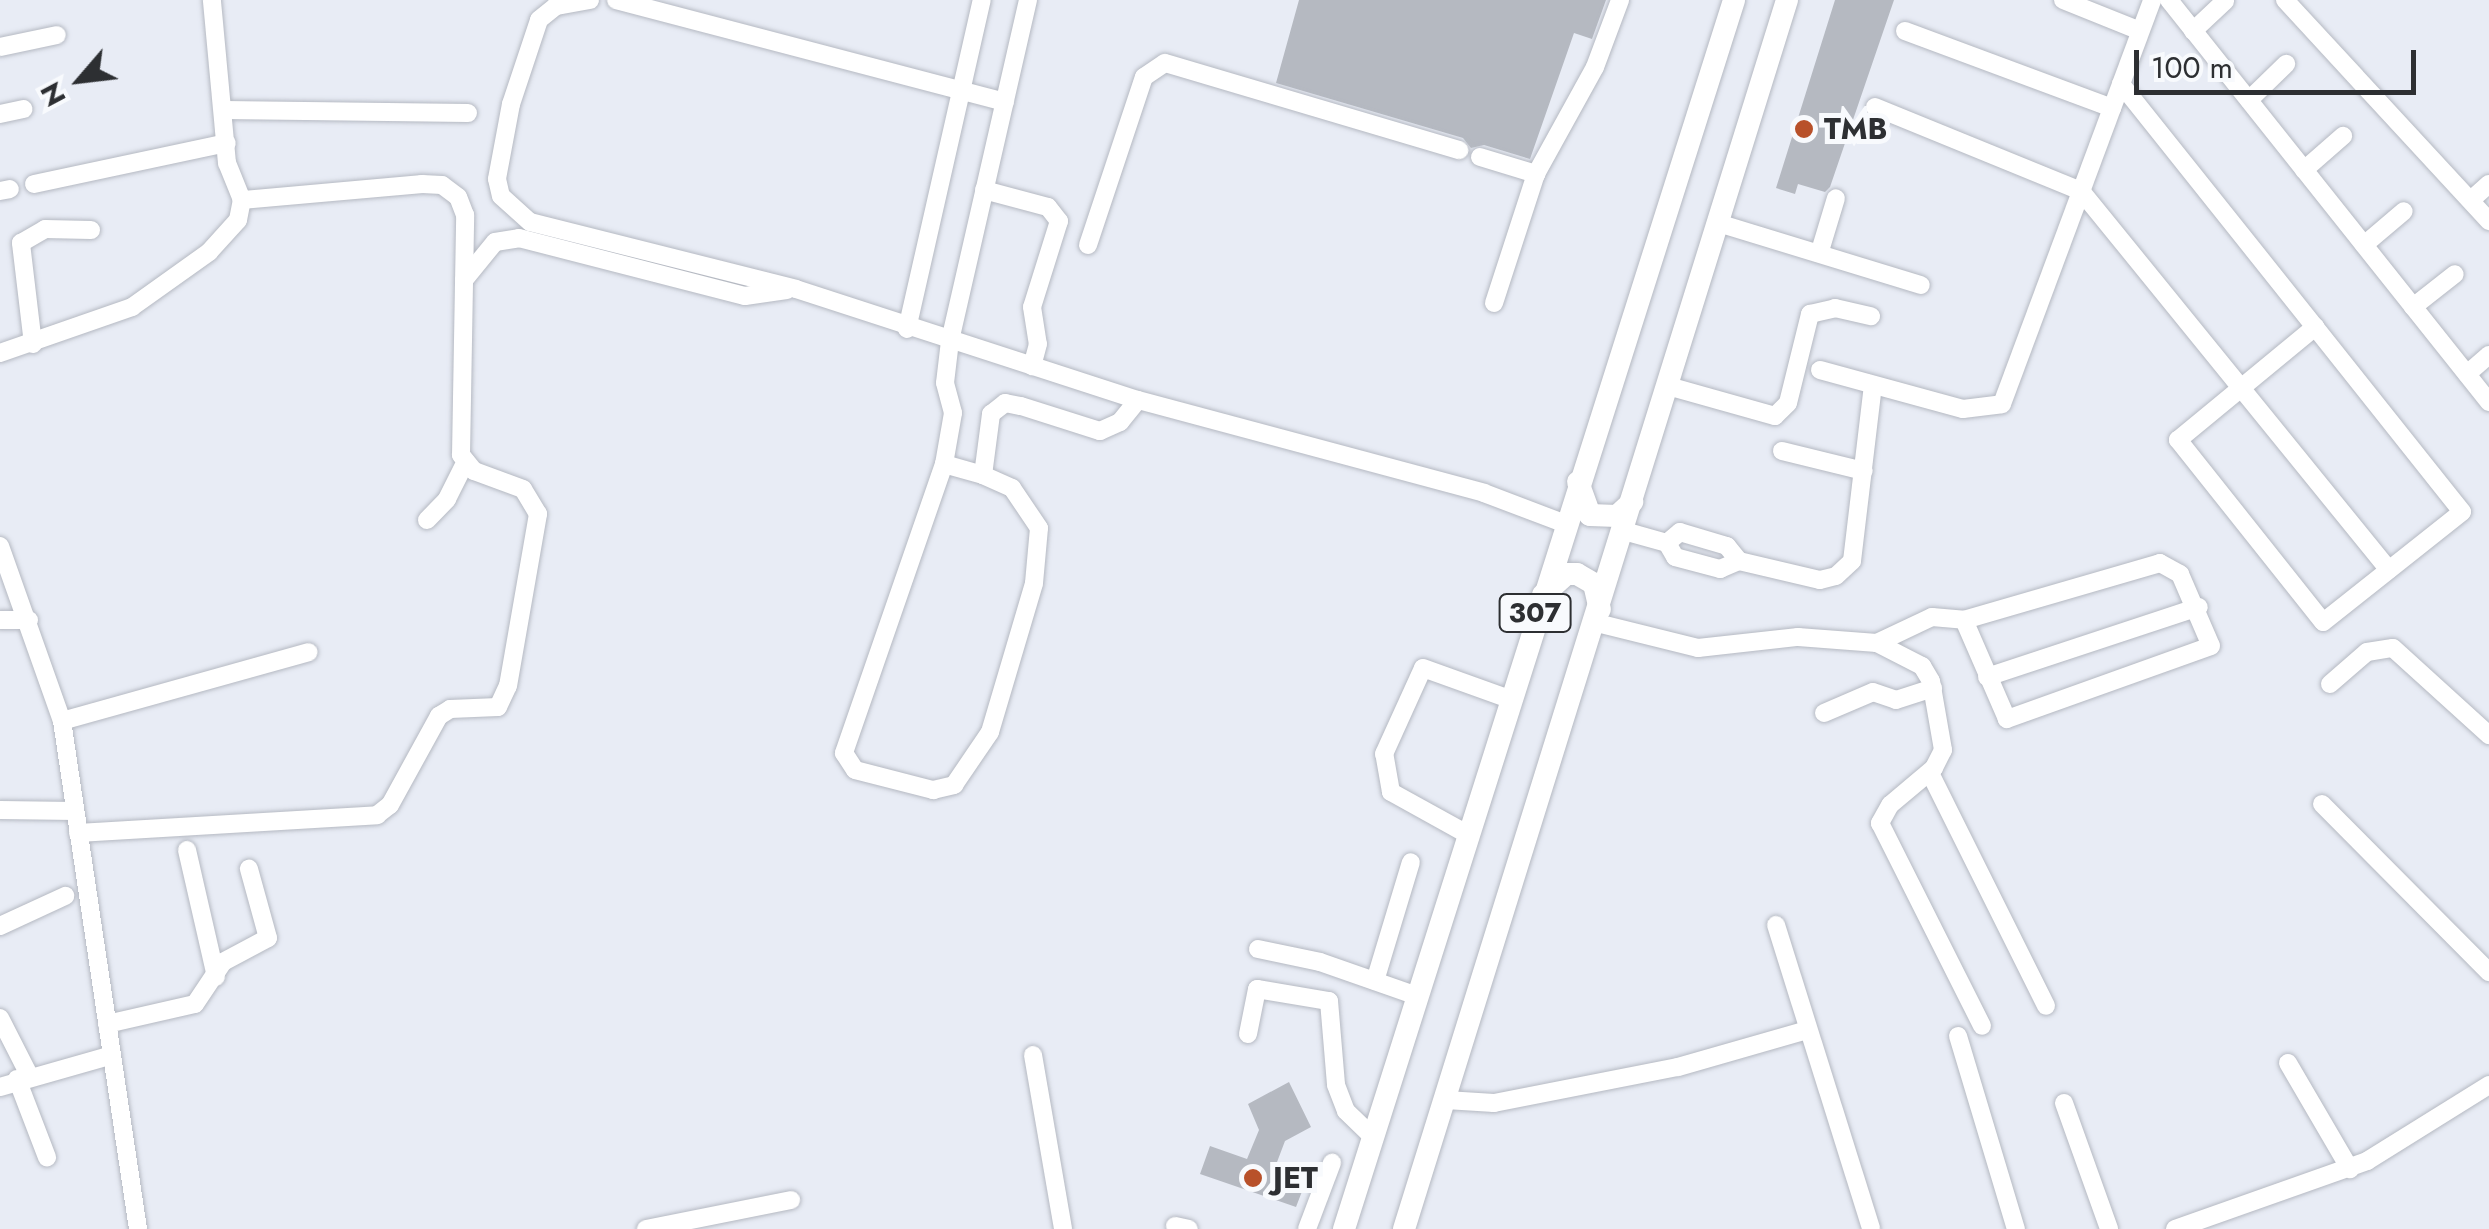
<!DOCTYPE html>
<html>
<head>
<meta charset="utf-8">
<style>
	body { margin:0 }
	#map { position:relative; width:2489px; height:1229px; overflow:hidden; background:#e8ecf5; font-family:Jost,sans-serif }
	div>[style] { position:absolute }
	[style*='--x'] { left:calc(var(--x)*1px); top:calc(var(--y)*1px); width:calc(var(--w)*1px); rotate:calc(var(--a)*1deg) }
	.building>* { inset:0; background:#b5b9c1 }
	.roads { filter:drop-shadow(0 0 2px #b5b9c2) drop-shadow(0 0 2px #b5b9c2) }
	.minor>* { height:18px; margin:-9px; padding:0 9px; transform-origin:9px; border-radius:9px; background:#fff }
	.major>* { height:22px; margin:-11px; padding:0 11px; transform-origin:11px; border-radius:11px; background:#fff }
	.dots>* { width:28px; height:28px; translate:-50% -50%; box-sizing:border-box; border:5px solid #f8fafd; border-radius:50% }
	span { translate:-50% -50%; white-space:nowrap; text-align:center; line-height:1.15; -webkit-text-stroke:10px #f8fafd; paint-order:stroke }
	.shield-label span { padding:2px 8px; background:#f8fafd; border:2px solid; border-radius:8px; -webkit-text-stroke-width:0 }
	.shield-label { font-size:28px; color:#2d2f32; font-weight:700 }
	.poi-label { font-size:30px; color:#2d2f32; font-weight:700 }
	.left { translate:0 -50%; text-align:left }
	.north { position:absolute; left:30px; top:30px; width:100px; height:100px; -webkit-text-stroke:8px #f8fafd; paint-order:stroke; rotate:242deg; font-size:28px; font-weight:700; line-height:40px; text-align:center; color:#2d2f32 }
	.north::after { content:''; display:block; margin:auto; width:35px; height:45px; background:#2d2f32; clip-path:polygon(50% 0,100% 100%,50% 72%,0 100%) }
	.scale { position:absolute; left:2134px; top:50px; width:282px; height:45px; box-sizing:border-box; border:5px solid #2d2f32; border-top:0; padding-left:12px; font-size:30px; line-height:35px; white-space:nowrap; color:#2d2f32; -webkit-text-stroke:8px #f8fafd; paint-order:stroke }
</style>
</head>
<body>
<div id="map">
	<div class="building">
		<i style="clip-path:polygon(1299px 0,1606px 0,1592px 39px,1574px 33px,1530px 159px,1484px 145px,1471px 148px,1463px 138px,1276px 83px)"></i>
		<i style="clip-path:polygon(1835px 0,1894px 0,1830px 187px,1825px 192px,1798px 184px,1795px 194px,1776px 188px)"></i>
		<i style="clip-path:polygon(1289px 1082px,1311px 1127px,1285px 1141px,1274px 1170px,1306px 1181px,1296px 1207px,1200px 1174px,1210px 1146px,1247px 1159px,1259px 1130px,1248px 1104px)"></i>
	</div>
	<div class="roads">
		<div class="minor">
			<i style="--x:590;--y:0;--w:35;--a:170"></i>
			<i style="--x:556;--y:6;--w:22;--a:141"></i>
			<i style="--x:539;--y:20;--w:89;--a:108.4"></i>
			<i style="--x:511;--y:104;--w:76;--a:100.6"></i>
			<i style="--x:497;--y:179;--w:17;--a:77"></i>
			<i style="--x:501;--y:196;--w:39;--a:42"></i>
			<i style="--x:530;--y:222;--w:274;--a:14.1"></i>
			<i style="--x:796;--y:289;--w:360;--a:18"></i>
			<i style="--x:1138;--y:400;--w:358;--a:15"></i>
			<i style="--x:1484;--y:493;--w:85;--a:20.8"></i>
			<i style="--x:616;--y:0;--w:402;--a:14.7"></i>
			<i style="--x:1028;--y:0;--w:350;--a:102.9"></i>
			<i style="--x:950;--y:341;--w:42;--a:96.8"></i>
			<i style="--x:945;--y:383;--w:31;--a:75"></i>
			<i style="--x:953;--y:413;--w:52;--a:100"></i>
			<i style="--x:944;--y:464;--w:306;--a:109.1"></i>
			<i style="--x:844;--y:753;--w:20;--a:57"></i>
			<i style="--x:855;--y:770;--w:81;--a:14.4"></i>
			<i style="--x:933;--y:790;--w:22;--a:-13"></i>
			<i style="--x:954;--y:785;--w:64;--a:-55.8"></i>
			<i style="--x:990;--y:732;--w:155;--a:-73.5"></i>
			<i style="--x:1034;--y:583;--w:55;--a:-84.8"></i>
			<i style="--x:1039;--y:528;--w:48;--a:-124"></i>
			<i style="--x:1012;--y:488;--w:32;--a:-156"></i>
			<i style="--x:983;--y:475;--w:62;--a:-82.5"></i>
			<i style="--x:991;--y:414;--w:18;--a:-38"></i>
			<i style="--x:1005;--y:403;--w:16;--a:11"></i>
			<i style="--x:1021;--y:406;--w:83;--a:17.6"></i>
			<i style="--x:1100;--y:431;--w:22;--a:-24"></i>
			<i style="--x:1120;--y:422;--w:28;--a:-51"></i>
			<i style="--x:2063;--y:0;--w:83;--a:21.9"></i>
			<i style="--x:2169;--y:0;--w:514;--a:51.48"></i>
			<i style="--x:2285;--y:0;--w:301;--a:47.3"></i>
			<i style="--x:1905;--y:31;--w:221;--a:20.4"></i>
			<i style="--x:2193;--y:31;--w:44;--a:-43.2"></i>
			<i style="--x:0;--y:47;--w:58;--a:-11.9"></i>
			<i style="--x:2121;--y:84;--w:311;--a:51.4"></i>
			<i style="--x:2315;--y:327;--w:236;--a:51.5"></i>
			<i style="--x:2462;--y:512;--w:177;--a:141.6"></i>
			<i style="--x:2323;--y:622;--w:233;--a:-128.5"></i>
			<i style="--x:2178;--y:440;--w:178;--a:-39.5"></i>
			<i style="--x:2249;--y:100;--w:52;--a:-44.2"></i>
			<i style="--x:1875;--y:107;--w:222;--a:22.2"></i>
			<i style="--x:2081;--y:191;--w:488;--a:50.9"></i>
			<i style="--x:224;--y:110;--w:244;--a:0.7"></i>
			<i style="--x:0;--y:114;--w:24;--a:-12"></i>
			<i style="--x:1480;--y:157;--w:59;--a:16.9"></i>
			<i style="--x:2304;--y:170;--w:52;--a:-41.1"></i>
			<i style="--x:34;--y:184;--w:197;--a:-12"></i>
			<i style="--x:984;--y:190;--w:66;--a:14.9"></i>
			<i style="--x:1048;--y:207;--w:18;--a:52"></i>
			<i style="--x:1059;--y:221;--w:90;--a:107.4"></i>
			<i style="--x:1032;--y:307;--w:37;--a:81"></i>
			<i style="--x:1038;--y:344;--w:23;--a:105"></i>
			<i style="--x:0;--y:191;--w:10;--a:-11"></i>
			<i style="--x:2471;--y:200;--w:24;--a:-42"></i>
			<i style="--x:1718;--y:223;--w:212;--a:17"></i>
			<i style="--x:1088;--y:245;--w:177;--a:-71.6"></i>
			<i style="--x:1144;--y:77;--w:25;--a:-34"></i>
			<i style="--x:1165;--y:63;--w:307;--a:16.5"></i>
			<i style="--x:2364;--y:245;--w:52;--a:-40.4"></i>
			<i style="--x:1820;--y:251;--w:55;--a:-73.2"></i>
			<i style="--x:464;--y:280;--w:49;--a:-50.8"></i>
			<i style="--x:495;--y:242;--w:24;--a:-9"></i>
			<i style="--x:519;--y:238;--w:233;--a:14.4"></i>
			<i style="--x:745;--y:296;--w:42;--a:-8.1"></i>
			<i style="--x:1494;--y:303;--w:136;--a:-72"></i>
			<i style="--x:1536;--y:174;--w:122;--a:-61.1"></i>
			<i style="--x:1595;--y:67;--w:72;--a:-69.5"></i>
			<i style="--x:2413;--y:307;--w:53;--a:-38.2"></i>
			<i style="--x:907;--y:329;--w:337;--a:-77.2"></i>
			<i style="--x:33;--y:344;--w:102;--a:-96.8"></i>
			<i style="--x:21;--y:243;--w:28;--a:-30"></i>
			<i style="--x:45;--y:229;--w:46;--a:1.2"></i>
			<i style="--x:0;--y:353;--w:140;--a:-19.2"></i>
			<i style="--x:132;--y:307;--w:95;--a:-35.5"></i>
			<i style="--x:209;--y:252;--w:43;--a:-47.8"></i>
			<i style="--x:238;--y:220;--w:20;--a:-79"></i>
			<i style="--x:242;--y:200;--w:40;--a:-112"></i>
			<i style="--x:227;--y:163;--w:164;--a:-95.3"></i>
			<i style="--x:1820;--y:370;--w:148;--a:15.3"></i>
			<i style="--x:1963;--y:409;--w:39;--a:-7"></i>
			<i style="--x:2002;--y:404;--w:431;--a:-69.6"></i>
			<i style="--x:2467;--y:374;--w:29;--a:-41"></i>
			<i style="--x:1668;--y:386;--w:111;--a:15.7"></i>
			<i style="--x:1775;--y:416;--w:18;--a:-45"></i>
			<i style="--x:1788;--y:403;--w:92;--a:-76.1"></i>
			<i style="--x:1810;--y:314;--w:26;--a:-13"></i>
			<i style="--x:1835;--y:308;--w:37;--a:13"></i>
			<i style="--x:1782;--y:451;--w:84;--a:13.7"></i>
			<i style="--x:944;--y:464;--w:41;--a:15.8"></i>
			<i style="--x:427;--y:520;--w:29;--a:-46"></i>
			<i style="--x:447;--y:499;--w:42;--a:-63.4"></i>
			<i style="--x:1624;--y:531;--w:45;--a:15.6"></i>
			<i style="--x:1667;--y:543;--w:16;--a:60"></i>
			<i style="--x:1675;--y:557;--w:47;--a:14.9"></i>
			<i style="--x:1720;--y:569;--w:21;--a:-23"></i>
			<i style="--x:1739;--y:561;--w:19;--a:-129"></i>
			<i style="--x:1727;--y:546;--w:49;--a:-163.4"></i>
			<i style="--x:1680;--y:532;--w:17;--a:140"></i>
			<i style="--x:0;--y:546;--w:186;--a:70.5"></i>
			<i style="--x:62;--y:721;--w:514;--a:81.49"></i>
			<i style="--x:1739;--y:561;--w:83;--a:13.2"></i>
			<i style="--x:1820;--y:580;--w:16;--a:-14"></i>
			<i style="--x:1836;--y:576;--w:22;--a:-43"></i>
			<i style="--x:1852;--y:561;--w:177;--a:-83.2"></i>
			<i style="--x:0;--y:620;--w:29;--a:0"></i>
			<i style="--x:1597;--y:623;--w:104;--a:13.9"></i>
			<i style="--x:1698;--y:648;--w:101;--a:-6.3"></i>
			<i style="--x:1798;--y:637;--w:79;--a:4.3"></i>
			<i style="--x:1877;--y:643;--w:51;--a:27.1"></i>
			<i style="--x:1922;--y:666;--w:17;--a:59"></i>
			<i style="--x:1931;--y:681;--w:70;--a:80.1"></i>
			<i style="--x:1943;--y:750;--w:20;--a:117"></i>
			<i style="--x:1934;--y:768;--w:57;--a:139.9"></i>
			<i style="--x:1890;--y:805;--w:21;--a:119"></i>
			<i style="--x:1880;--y:823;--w:227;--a:63.3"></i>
			<i style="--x:1877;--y:643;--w:61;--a:-25.3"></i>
			<i style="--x:1932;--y:617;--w:32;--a:5"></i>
			<i style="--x:1964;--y:620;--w:204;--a:-16.2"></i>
			<i style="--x:2160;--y:563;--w:23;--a:29"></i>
			<i style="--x:2180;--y:574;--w:78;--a:66.7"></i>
			<i style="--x:2211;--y:646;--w:217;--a:160.3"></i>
			<i style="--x:2007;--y:719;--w:108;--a:-113.5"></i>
			<i style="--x:1987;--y:677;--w:223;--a:-18.3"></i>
			<i style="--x:2330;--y:684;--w:49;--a:-40.9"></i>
			<i style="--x:2367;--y:652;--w:26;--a:-9"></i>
			<i style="--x:2393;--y:648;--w:130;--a:42.2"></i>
			<i style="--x:1824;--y:713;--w:53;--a:-23.2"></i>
			<i style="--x:1873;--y:692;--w:24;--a:19"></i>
			<i style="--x:1896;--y:700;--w:39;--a:-18"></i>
			<i style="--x:62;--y:721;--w:256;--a:-15.6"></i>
			<i style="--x:1930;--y:773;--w:260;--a:63.5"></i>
			<i style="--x:2322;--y:804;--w:237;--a:45.2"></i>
			<i style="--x:0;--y:810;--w:75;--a:0.8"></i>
			<i style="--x:78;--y:833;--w:300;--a:-3.4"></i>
			<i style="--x:377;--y:815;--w:16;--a:-38"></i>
			<i style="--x:390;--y:805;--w:102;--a:-61.2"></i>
			<i style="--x:439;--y:716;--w:13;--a:-32"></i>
			<i style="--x:450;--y:709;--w:48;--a:-2.4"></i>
			<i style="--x:498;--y:707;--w:23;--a:-65"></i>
			<i style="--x:508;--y:686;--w:175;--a:-80.1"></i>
			<i style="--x:538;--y:514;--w:29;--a:-121"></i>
			<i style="--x:523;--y:489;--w:52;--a:-159.8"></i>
			<i style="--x:474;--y:471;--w:21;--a:-129"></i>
			<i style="--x:461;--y:455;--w:240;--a:-89"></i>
			<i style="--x:465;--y:215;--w:19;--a:-111"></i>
			<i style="--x:458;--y:197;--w:20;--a:-143"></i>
			<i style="--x:442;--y:185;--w:20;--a:-177"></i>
			<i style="--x:422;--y:184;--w:181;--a:174.9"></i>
			<i style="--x:1467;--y:834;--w:87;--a:-151.1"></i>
			<i style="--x:1391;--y:792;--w:39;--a:-100"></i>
			<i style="--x:1384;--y:754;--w:94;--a:-65.6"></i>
			<i style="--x:1423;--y:668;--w:91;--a:19.8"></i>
			<i style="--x:187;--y:850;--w:130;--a:77.1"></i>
			<i style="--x:1776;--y:925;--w:318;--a:72.6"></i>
			<i style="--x:0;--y:926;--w:72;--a:-24.8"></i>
			<i style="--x:1258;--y:949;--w:63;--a:11.8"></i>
			<i style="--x:1320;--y:962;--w:103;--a:19.3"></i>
			<i style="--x:1375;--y:981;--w:124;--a:-73.2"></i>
			<i style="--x:0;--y:1018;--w:64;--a:63"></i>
			<i style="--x:107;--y:1024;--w:90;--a:-12.8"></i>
			<i style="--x:195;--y:1004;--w:50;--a:-56.3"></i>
			<i style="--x:223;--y:962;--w:51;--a:-28.1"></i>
			<i style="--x:268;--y:938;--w:72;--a:-105.4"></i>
			<i style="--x:1248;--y:1034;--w:46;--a:-78.7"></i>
			<i style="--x:1257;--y:989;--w:73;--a:9.5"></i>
			<i style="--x:1329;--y:1001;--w:84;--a:85.2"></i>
			<i style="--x:1336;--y:1085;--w:28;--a:69"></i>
			<i style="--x:1346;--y:1111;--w:37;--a:44"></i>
			<i style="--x:1958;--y:1036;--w:202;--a:73.3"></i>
			<i style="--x:1033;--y:1055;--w:177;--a:80.2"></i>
			<i style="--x:2288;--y:1063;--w:123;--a:59.7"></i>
			<i style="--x:17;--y:1079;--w:84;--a:69"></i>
			<i style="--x:0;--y:1087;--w:116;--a:-15.9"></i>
			<i style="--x:1446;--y:1100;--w:48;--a:3.6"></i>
			<i style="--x:1494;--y:1103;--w:187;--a:-11.1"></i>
			<i style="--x:1678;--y:1067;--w:134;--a:-16"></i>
			<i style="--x:2064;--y:1103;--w:134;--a:70.3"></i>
			<i style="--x:1175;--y:1226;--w:14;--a:12"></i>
			<i style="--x:646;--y:1229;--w:148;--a:-11.3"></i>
			<i style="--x:1307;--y:1229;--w:71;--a:-69.3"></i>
			<i style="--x:2175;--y:1229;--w:204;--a:-19.5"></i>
			<i style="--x:2367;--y:1161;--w:144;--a:-31.9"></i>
		</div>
		<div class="major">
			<i style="--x:1578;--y:482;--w:35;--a:70"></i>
			<i style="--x:1590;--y:515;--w:27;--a:2"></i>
			<i style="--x:1617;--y:516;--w:21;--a:-43"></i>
			<i style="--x:1543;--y:595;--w:31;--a:-42"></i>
			<i style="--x:1566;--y:574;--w:11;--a:0"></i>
			<i style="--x:1577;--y:574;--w:20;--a:30"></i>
			<i style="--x:1594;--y:584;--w:26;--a:77"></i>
			<i style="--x:1344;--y:1229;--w:1289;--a:-72.39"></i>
			<i style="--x:1404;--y:1229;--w:1287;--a:-72.69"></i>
		</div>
	</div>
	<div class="dots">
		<i style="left:1804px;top:129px;background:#b8512a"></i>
		<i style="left:1253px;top:1178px;background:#b8512a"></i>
	</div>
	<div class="shield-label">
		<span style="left:1535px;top:613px">307</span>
	</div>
	<div class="poi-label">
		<span class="left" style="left:1824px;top:129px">TMB</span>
		<span class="left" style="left:1273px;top:1178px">JET</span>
	</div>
	<div class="north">N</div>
	<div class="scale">100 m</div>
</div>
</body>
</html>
